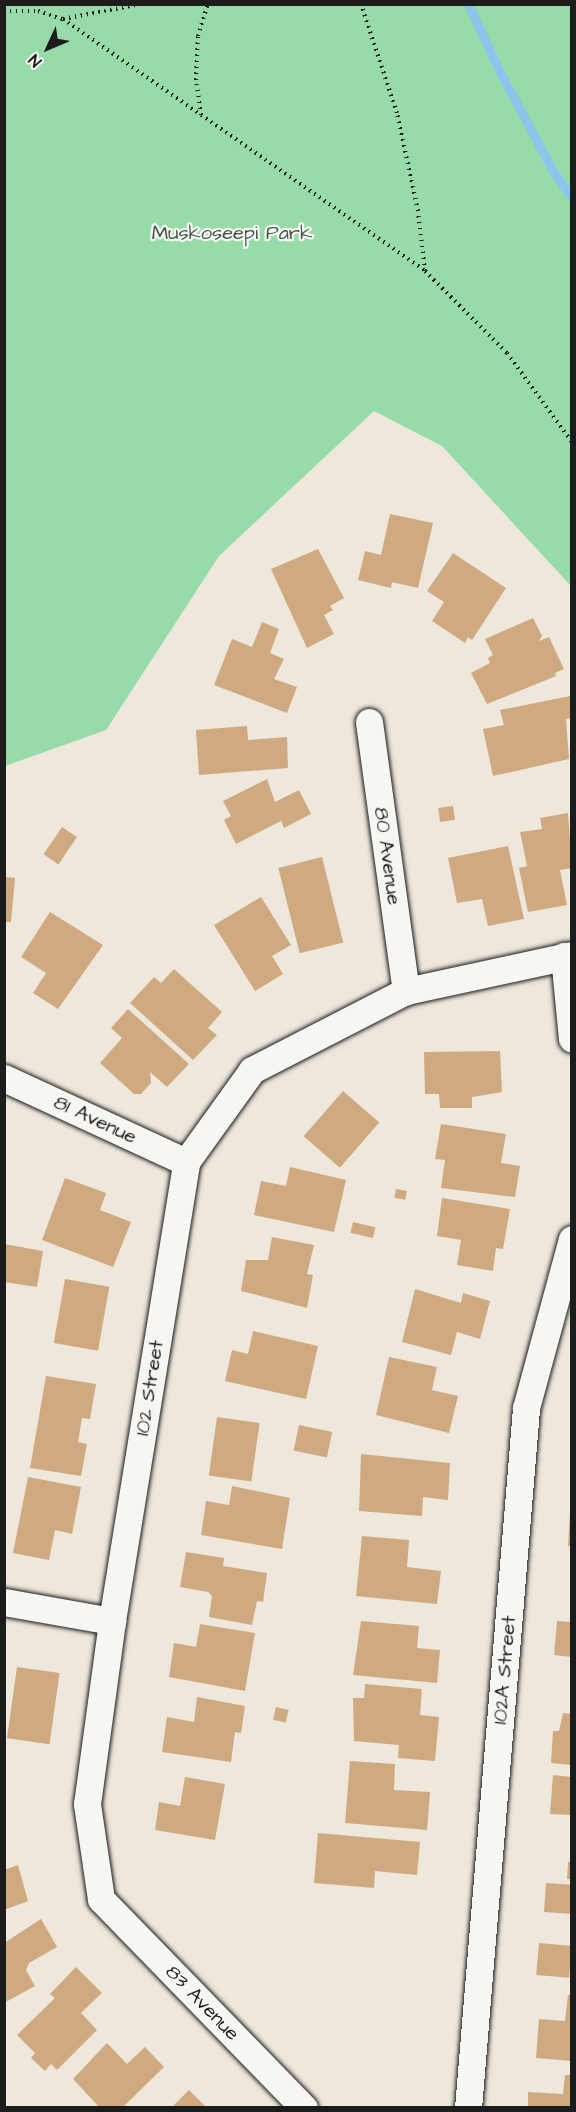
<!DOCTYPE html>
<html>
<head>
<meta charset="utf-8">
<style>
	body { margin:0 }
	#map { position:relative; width:576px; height:2112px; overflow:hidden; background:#eee7db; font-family:"Architects Daughter",sans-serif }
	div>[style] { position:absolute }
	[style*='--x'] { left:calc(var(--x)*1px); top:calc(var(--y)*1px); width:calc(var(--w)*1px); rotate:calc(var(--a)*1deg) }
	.green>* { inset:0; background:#97dca8 }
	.stream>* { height:9px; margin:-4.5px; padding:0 4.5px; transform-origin:4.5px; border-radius:4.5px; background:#8cc5eb }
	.building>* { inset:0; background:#cfaa81; transform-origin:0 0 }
	.path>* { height:4px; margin-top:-2px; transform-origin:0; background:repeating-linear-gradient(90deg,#1c1c1c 0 1.5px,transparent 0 6px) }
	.roads { filter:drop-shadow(0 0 2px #1c1c1c) drop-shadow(0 0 2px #1c1c1c) }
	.minor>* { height:27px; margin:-13.5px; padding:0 13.5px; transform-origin:13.5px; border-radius:13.5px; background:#f6f6f2 }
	span { translate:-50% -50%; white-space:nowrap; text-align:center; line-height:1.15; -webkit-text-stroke:4.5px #f6f6f2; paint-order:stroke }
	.park-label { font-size:20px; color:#415646 }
	.street-label { font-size:20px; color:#1c1c1c }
	.frame { position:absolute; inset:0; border:6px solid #1c1c1c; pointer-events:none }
	.north { position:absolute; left:18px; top:18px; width:60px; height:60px; -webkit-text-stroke:4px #f6f6f2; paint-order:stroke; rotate:226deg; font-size:16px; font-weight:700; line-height:24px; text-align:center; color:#1c1c1c }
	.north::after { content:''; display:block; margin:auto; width:21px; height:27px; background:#1c1c1c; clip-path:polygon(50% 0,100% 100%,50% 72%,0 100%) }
</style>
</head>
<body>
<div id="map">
	<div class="green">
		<i style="clip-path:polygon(4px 5px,571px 5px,571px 586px,442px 446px,374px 411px,219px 556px,106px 730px,5px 766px)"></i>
	</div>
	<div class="stream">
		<i style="--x:468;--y:4;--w:77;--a:64.8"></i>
		<i style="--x:501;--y:74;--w:110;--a:61.8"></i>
		<i style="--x:553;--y:171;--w:33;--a:55"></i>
	</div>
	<div class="building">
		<i style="clip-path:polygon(390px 514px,433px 523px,418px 588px,392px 582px,391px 588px,358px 580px,365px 551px,381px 555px)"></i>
		<i style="clip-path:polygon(318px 549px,344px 598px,330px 606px,333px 610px,324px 615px,334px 634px,307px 648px,271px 569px)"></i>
		<i style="clip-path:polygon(453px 553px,506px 588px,472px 640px,468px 637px,465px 643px,432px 621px,444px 602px,427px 591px)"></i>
		<i style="clip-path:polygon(533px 618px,542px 636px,539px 641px,549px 637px,564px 669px,555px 673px,556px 676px,487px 704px,471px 673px,490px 663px,488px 658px,493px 655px,485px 639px)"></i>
		<i style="clip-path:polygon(262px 622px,279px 629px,270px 653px,284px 659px,274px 679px,297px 687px,287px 713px,214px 685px,232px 639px,252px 647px)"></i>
		<i style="clip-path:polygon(570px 696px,572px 718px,566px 719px,569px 759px,493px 776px,483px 729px,504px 725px,500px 710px)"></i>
		<i style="clip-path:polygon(247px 726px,248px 740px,287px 737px,288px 768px,199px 775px,196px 730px)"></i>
		<i style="clip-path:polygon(267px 779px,275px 802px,299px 790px,311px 814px,284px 828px,281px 821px,236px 844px,224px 820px,231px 816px,223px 801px)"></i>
		<i style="left:453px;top:806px;width:14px;height:15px;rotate:82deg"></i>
		<i style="clip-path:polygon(568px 813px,572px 868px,560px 870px,567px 905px,528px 912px,519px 868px,527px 866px,520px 832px,542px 829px,540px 818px)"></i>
		<i style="left:62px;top:827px;width:18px;height:33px;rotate:34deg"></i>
		<i style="clip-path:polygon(508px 846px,524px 919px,488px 926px,482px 899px,457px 903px,448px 858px)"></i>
		<i style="left:322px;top:857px;width:88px;height:45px;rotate:76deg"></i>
		<i style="clip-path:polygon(4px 877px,15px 878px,11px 922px,4px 922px)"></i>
		<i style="clip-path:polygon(261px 897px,291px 945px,272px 956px,283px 974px,255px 991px,214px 925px)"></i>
		<i style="clip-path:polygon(50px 912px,103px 945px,58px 1009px,33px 993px,46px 973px,21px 957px)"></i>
		<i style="clip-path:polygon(174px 969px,222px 1012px,208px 1028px,217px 1035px,193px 1060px,130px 1003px,154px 977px,161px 983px)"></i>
		<i style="clip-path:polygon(128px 1009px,189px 1064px,167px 1087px,150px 1072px,151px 1083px,141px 1094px,134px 1094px,100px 1063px,122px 1038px,111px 1028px)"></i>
		<i style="clip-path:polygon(500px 1051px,502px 1092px,472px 1097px,472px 1108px,440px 1108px,439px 1094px,425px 1094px,424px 1052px)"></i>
		<i style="left:343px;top:1091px;width:48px;height:60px;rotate:41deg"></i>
		<i style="clip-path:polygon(441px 1124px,506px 1134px,501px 1163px,520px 1166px,515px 1197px,441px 1188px,445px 1160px,435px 1159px)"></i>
		<i style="clip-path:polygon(290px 1167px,346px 1180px,334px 1232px,254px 1215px,261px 1181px,286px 1186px)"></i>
		<i style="clip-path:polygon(65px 1178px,106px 1193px,100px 1210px,131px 1222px,113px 1267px,42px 1240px)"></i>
		<i style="left:396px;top:1189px;width:11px;height:9px;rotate:10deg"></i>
		<i style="clip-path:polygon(442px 1198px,510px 1209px,503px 1249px,496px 1248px,493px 1271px,457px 1265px,461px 1240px,437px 1236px)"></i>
		<i style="left:353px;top:1222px;width:23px;height:11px;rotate:13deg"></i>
		<i style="clip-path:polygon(272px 1237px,314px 1245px,307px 1274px,313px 1275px,307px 1308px,241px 1291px,246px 1260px,268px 1260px)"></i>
		<i style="clip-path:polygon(4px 1244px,43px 1251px,37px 1287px,4px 1282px)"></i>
		<i style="left:65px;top:1279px;width:45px;height:65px;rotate:10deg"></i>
		<i style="clip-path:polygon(415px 1289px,461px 1303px,463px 1293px,490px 1301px,480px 1339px,457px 1332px,451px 1355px,402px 1342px)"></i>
		<i style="clip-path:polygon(253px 1331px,318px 1346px,306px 1399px,225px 1381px,232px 1350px,248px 1354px)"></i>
		<i style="clip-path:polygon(389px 1357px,437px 1367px,432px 1390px,458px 1396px,449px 1433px,376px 1415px)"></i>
		<i style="clip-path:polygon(46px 1376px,96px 1384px,90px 1419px,82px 1418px,78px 1442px,87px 1444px,81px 1476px,30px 1468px)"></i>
		<i style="left:217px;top:1417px;width:43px;height:59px;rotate:8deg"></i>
		<i style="left:299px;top:1425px;width:34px;height:26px;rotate:12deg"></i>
		<i style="clip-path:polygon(361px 1454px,450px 1463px,448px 1500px,423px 1497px,422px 1516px,359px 1511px)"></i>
		<i style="clip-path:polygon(28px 1477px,81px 1487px,72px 1534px,55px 1530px,49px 1560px,13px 1553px)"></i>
		<i style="clip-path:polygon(232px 1486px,290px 1498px,282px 1549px,201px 1535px,206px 1501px,229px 1505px)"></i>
		<i style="clip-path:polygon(570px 1513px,572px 1513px,572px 1546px,568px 1546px)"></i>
		<i style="clip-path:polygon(362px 1536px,409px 1540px,407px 1567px,441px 1571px,437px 1604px,356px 1596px)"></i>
		<i style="clip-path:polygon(186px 1552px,224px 1558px,223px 1566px,267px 1573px,263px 1602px,257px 1601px,252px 1625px,209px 1617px,212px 1596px,208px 1592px,180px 1587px)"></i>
		<i style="clip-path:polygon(361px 1621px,419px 1626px,417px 1648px,440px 1650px,437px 1683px,353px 1675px)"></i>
		<i style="clip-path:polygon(557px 1621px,572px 1622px,572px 1657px,554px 1655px)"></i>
		<i style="clip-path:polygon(200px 1624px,255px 1633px,245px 1691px,169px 1677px,174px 1643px,196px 1647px)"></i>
		<i style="left:17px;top:1667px;width:43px;height:72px;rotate:8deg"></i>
		<i style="clip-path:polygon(365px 1684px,422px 1689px,420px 1715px,439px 1717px,435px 1761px,398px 1758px,399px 1745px,354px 1741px,353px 1698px,364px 1698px)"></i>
		<i style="clip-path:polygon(197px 1697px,245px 1706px,241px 1733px,235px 1732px,231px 1762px,162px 1752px,167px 1717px,194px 1722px)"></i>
		<i style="left:276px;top:1707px;width:13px;height:13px;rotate:13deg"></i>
		<i style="clip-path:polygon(563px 1713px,572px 1714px,572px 1765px,551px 1763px,553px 1731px,559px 1731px)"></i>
		<i style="clip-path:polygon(350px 1761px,395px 1764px,394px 1790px,430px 1792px,427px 1830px,345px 1823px)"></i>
		<i style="clip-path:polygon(553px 1775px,572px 1777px,572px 1815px,550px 1814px)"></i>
		<i style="clip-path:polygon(185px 1777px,225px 1784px,215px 1840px,155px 1830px,159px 1802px,180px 1806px)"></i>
		<i style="clip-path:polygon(318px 1833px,420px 1842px,417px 1875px,375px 1871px,374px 1888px,314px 1883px)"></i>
		<i style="clip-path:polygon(568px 1862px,572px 1862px,572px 1879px,567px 1879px)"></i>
		<i style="clip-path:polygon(18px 1865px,28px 1901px,4px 1910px,4px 1870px)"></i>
		<i style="left:546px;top:1883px;width:26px;height:29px;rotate:4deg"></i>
		<i style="clip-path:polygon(41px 1919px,57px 1947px,29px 1963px,26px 1970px,35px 1986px,4px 2003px,4px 1943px)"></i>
		<i style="left:539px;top:1943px;width:33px;height:32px;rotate:5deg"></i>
		<i style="clip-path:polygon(76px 1967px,102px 1993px,81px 2013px,97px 2030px,57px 2070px,51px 2064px,45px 2071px,31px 2058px,35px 2053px,17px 2035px,55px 1998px,50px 1994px)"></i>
		<i style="clip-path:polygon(568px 1995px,572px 1995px,572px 2061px,536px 2058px,539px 2019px,565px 2021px)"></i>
		<i style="clip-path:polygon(107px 2043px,127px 2064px,145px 2047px,164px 2067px,122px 2108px,100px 2108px,73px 2079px)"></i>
		<i style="clip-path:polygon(565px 2075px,572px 2075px,572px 2108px,528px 2108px,528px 2092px,563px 2094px)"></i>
		<i style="clip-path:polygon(189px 2090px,207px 2108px,171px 2108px)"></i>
	</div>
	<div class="path">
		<i style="--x:4;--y:11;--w:34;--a:0"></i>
		<i style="--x:38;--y:11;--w:26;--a:18"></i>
		<i style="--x:63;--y:19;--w:441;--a:34.8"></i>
		<i style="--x:425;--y:271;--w:60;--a:-96.7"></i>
		<i style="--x:418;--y:211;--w:100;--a:-102.1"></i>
		<i style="--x:397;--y:113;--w:115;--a:-108.3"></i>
		<i style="--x:63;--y:19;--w:79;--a:-10.9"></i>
		<i style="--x:201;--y:115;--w:35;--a:-98"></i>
		<i style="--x:196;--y:80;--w:44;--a:-87.4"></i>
		<i style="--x:198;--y:36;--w:34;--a:-73"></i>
		<i style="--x:425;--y:271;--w:116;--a:45"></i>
		<i style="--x:507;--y:353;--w:110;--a:53.9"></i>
	</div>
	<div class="roads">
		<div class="minor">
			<i style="--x:369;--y:722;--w:272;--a:82.2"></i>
			<i style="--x:564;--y:956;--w:83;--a:84.5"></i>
			<i style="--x:4;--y:1078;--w:200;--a:24.8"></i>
			<i style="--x:4;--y:1602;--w:110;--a:10"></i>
			<i style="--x:304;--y:2108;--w:291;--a:-134.2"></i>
			<i style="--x:101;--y:1899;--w:96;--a:-98.4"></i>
			<i style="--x:87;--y:1804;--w:185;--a:-82.2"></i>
			<i style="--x:112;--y:1621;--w:465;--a:-80.8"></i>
			<i style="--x:186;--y:1162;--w:113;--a:-54.3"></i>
			<i style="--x:252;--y:1070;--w:173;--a:-27.2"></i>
			<i style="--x:406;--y:991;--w:170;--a:-12.2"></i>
			<i style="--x:468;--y:2108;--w:702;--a:-85.26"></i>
			<i style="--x:526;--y:1408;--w:175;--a:-74.8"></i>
		</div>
	</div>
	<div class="park-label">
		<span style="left:232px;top:233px">Muskoseepi Park</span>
	</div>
	<div class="street-label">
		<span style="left:387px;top:856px;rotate:82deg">80 Avenue</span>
		<span style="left:95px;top:1120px;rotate:25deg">81 Avenue</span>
		<span style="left:150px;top:1388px;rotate:-81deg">102 Street</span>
		<span style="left:505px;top:1670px;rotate:-85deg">102A Street</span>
		<span style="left:202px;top:2003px;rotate:46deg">83 Avenue</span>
	</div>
	<div class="frame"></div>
	<div class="north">N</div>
</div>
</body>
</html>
